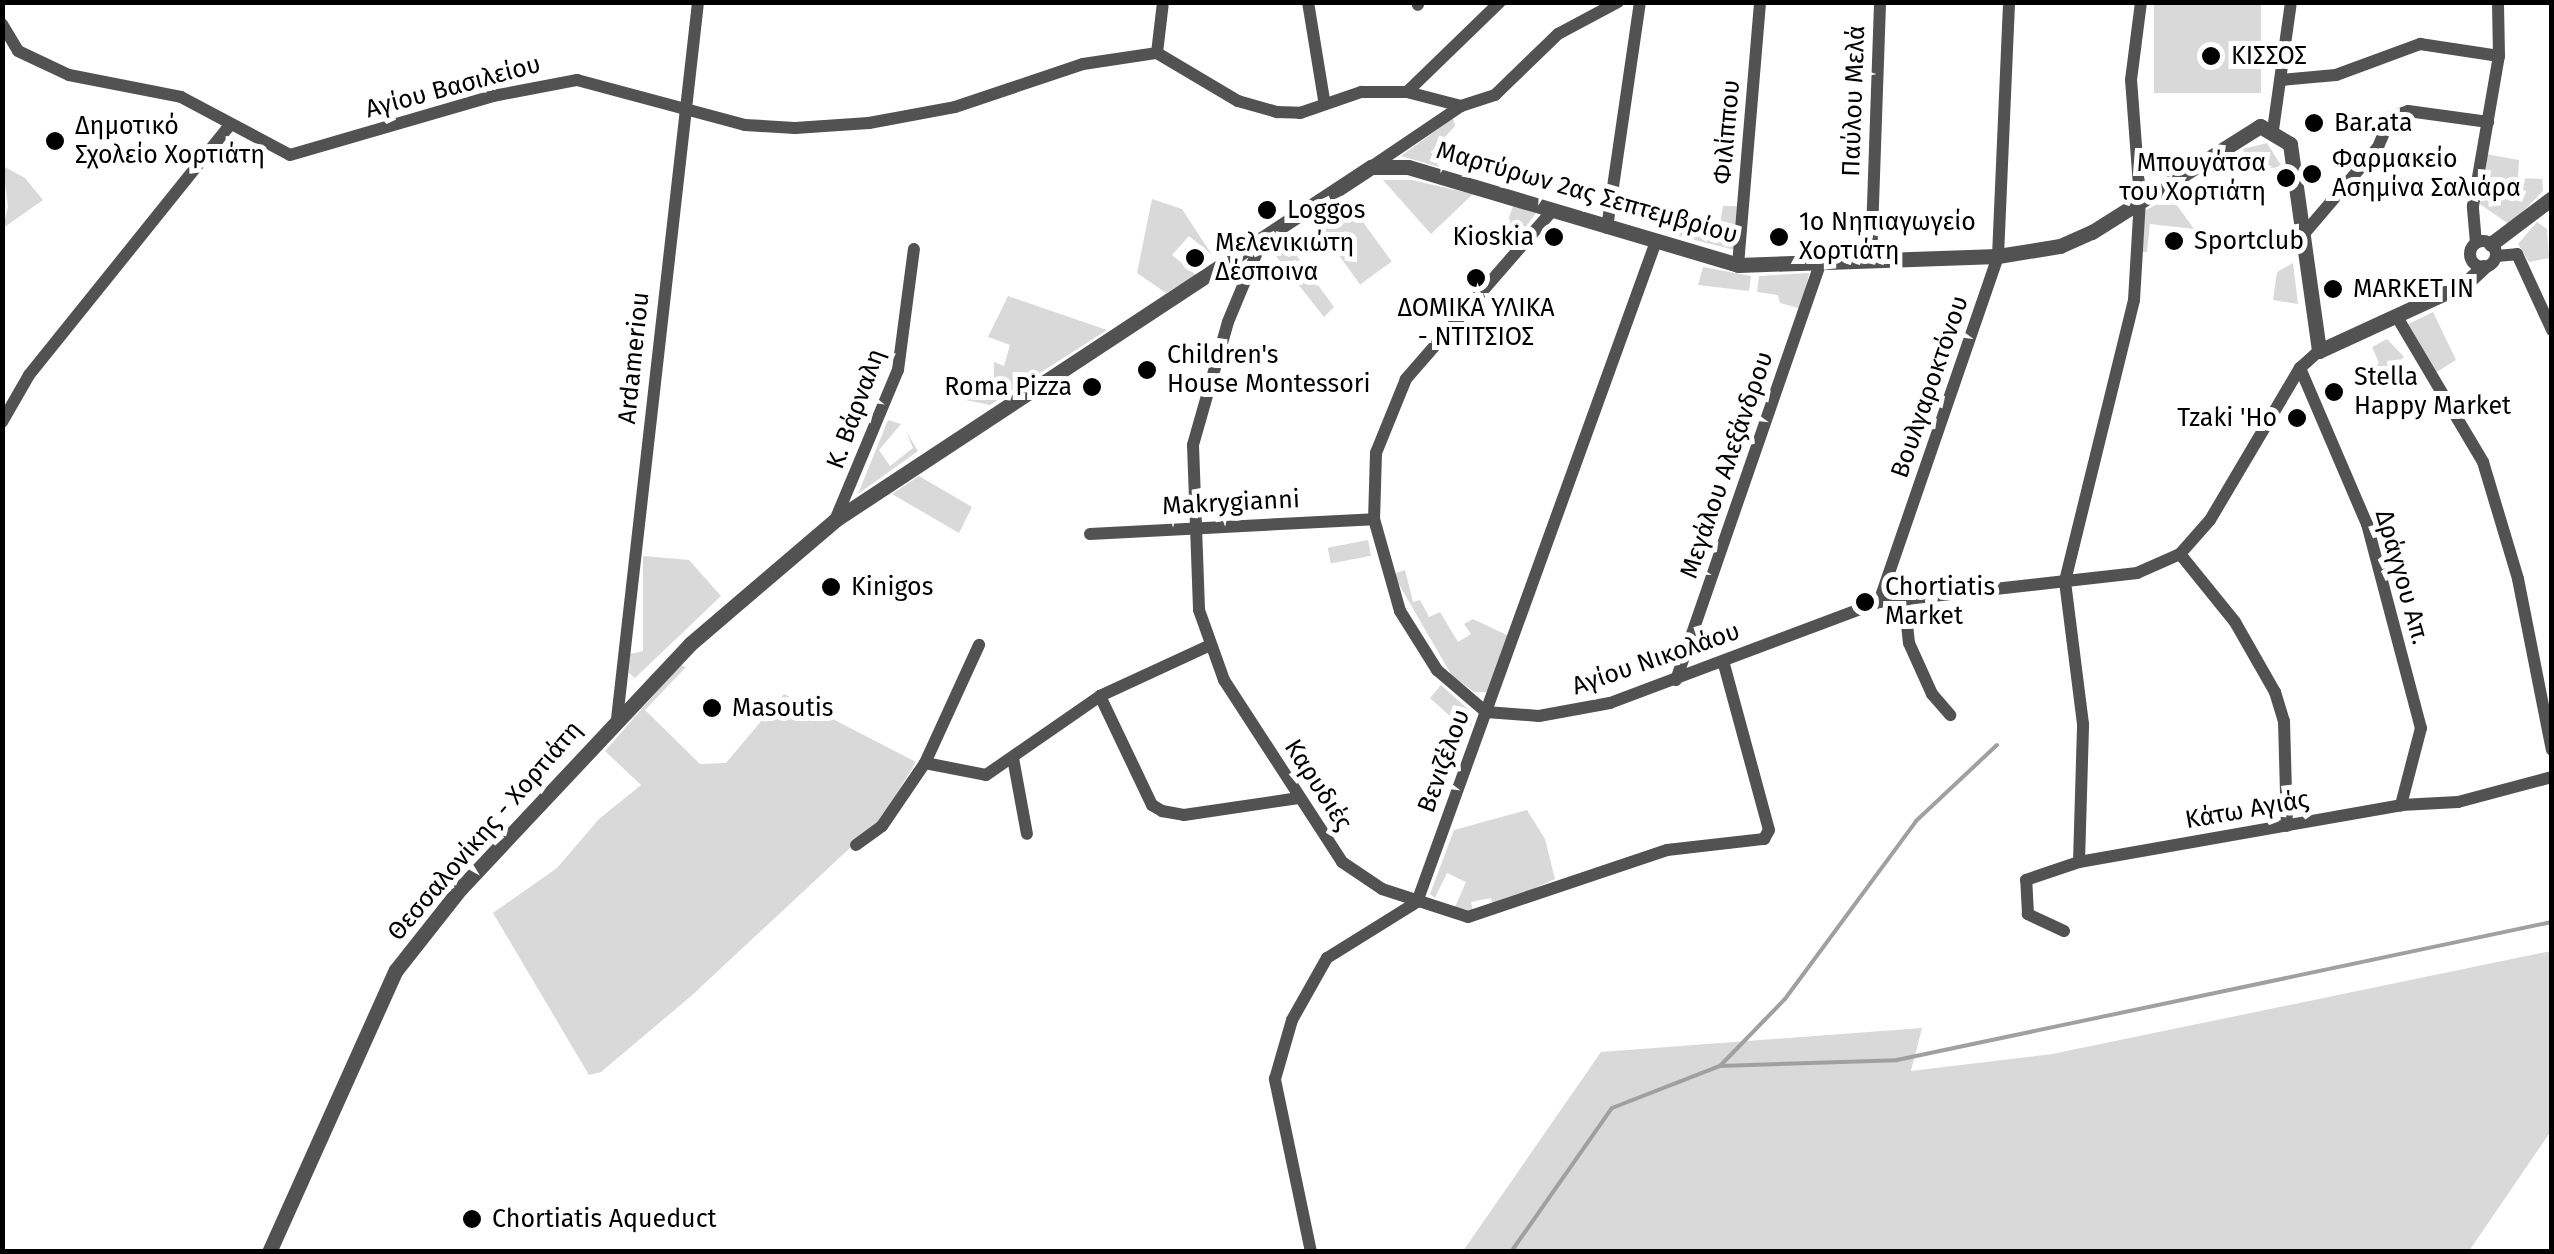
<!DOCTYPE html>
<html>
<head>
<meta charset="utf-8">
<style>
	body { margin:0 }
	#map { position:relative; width:2554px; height:1254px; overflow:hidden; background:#fff; font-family:"Fira Sans",sans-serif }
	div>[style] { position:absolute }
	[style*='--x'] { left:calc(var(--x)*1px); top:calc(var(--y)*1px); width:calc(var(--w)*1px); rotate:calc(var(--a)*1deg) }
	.green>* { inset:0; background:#d9d9d9; transform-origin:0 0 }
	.stream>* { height:4px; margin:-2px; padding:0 2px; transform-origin:2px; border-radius:2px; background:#a0a0a0 }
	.minor>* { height:12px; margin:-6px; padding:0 6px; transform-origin:6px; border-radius:6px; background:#525252 }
	.minor>.ring { margin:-6px; padding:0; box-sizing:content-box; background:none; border:12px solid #525252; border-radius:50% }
	.tertiary>* { height:15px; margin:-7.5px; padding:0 7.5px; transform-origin:7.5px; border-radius:7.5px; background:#525252 }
	.dots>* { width:28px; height:28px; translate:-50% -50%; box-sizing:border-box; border:5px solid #fff; border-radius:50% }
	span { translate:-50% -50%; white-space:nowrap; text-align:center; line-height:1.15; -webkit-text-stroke:10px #fff; paint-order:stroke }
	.poi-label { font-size:25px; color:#000 }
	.left { translate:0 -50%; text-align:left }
	.right { translate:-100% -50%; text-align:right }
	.street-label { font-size:25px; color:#000 }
	.frame { position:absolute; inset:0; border:5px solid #000; pointer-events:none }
</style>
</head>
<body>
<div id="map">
	<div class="green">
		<i style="left:2154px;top:3px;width:107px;height:90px"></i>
		<i style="clip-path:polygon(1453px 118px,1455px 126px,1431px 152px,1439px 167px,1401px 156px)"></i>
		<i style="clip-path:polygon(2267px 143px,2282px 167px,2248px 170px,2243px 149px)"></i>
		<i style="clip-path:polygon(2486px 154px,2519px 160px,2518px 178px,2542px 179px,2543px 191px,2510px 225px,2480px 204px)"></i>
		<i style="clip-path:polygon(3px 166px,25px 178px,43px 200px,3px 228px,8px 207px)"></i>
		<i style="clip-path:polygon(1383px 180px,1412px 180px,1473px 194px,1431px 234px)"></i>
		<i style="clip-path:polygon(2171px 197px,2194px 229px,2150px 224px,2147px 252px,2140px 252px,2144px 211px)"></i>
		<i style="clip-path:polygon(1152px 199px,1182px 209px,1212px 255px,1189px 236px,1172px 255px,1196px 275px,1166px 293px,1137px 273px)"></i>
		<i style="left:1347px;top:200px;width:76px;height:39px;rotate:54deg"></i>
		<i style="clip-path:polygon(1679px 203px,1675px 222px,1719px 230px,1723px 206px,1738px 206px,1735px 250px,1667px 233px)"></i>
		<i style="clip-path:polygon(1513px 206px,1536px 213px,1511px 247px,1500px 244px)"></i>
		<i style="clip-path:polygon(2537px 222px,2547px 229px,2549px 258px,2529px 262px,2518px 244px)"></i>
		<i style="clip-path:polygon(1286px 241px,1334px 307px,1324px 317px,1272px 251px)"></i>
		<i style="clip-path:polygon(2293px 263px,2298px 304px,2273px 300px,2277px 272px)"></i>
		<i style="clip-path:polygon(1703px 267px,1751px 276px,1749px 291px,1698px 285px)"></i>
		<i style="clip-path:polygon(1809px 273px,1802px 309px,1780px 303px,1778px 295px,1757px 292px,1759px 276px)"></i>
		<i style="clip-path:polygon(1008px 296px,1107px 330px,990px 405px,956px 398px,960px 382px,974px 386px,977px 399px,994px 392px,994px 362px,1004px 366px,1010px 345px,988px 337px)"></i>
		<i style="clip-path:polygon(2433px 312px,2456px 360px,2432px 375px,2404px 326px)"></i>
		<i style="clip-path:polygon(2387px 339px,2404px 357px,2368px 385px,2363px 371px,2379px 363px,2372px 347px)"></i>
		<i style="clip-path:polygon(888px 420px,901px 424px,879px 450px,890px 466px,913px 448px,906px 431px,918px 451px,858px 494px)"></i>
		<i style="clip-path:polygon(919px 476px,972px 507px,959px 533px,892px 494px)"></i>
		<i style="left:1368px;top:540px;width:16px;height:41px;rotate:79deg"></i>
		<i style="clip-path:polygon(643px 556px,689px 560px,721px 596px,635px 678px,629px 673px,630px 654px,643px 651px)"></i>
		<i style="clip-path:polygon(1405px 570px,1413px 602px,1420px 600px,1429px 617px,1440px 612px,1458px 642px,1471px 634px,1464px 624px,1473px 619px,1509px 636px,1490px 692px,1474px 692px,1452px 676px,1393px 574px)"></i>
		<i style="clip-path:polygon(680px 665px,686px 667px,645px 710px,700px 764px,726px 763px,784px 694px,916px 762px,881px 819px,690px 997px,601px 1072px,589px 1075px,493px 913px,557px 868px,599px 819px,641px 785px,605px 751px)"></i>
		<i style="clip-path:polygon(1441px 685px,1469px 710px,1472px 725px,1463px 728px,1430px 698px)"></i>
		<i style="clip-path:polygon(1527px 810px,1545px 839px,1555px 879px,1493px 907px,1491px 898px,1471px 902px,1473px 911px,1455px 907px,1466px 882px,1447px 873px,1435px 898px,1430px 894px,1454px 830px)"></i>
		<i style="clip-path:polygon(2551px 951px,2551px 1131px,2469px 1251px,1463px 1251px,1601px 1052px,1922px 1028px,1911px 1071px,2052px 1054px)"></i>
	</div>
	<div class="stream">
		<i style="--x:1720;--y:1066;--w:177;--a:-1.9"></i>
		<i style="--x:1897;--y:1060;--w:669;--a:-11.9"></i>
		<i style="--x:1511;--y:1252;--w:176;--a:-55"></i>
		<i style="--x:1612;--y:1108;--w:116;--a:-21.3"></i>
		<i style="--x:1720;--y:1066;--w:93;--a:-45.9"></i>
		<i style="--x:1785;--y:999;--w:221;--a:-53.6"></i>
		<i style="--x:1916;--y:821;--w:111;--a:-43.2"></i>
	</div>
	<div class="minor">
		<i style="--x:1308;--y:2;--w:99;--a:80.7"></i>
		<i style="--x:1417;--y:2;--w:3;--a:72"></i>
		<i style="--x:2;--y:24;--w:31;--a:59"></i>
		<i style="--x:18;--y:51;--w:56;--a:25.2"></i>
		<i style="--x:69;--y:75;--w:114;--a:11.1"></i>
		<i style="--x:181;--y:97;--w:123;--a:28"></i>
		<i style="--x:290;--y:155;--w:211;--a:-16.2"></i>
		<i style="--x:493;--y:96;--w:86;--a:-10.8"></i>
		<i style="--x:577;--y:80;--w:174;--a:15"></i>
		<i style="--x:745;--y:125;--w:50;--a:3.4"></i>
		<i style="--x:795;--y:128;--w:74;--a:-3.9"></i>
		<i style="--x:869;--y:123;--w:87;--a:-10.5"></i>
		<i style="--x:955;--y:107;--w:135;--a:-18.6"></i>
		<i style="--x:1083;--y:64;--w:75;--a:-8.5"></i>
		<i style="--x:1157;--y:53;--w:94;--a:30.7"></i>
		<i style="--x:1238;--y:101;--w:41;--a:15.8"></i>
		<i style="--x:1277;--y:112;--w:23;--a:2"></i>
		<i style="--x:1300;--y:113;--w:65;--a:-19"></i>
		<i style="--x:1361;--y:92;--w:46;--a:0"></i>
		<i style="--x:1407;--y:92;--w:56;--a:14.5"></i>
		<i style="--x:1157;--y:53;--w:51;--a:-83.3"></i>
		<i style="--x:2281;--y:80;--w:55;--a:-5.2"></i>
		<i style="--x:2336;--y:75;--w:90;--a:-20.3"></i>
		<i style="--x:2420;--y:44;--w:80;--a:8.6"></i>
		<i style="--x:1407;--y:92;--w:129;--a:-44.1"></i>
		<i style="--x:2273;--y:130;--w:129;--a:-82"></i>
		<i style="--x:1371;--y:167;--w:109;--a:-34.1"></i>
		<i style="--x:1461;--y:106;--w:36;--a:-18"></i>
		<i style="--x:1495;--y:95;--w:88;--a:-44.1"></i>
		<i style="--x:1558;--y:34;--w:68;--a:-28.1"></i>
		<i style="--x:1552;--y:211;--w:223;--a:131"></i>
		<i style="--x:1406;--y:379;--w:80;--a:112.1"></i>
		<i style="--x:1376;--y:453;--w:66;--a:91.7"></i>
		<i style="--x:1374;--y:519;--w:96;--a:74.2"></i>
		<i style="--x:1400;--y:611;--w:70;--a:57.9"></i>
		<i style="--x:1437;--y:670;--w:65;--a:40.6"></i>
		<i style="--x:1486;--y:712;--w:53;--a:4.3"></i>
		<i style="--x:1539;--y:716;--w:72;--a:-10.4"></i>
		<i style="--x:1610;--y:703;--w:287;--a:-20.6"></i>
		<i style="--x:1879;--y:602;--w:260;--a:-6.4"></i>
		<i style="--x:2137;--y:573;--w:47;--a:-23.8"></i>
		<i style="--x:2180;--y:554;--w:45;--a:-48.6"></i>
		<i style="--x:2210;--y:520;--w:177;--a:-59.4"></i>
		<i style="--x:2300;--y:368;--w:25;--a:-42"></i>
		<i style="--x:1607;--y:228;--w:228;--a:-81.7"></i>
		<i style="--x:2302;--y:236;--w:117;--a:-49.5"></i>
		<i style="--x:2378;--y:147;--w:33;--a:-67"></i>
		<i style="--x:2391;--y:117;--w:18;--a:-19"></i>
		<i style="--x:2408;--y:111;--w:81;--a:7.8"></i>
		<i class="ring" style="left:2470px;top:241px;width:14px;height:14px"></i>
		<i style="--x:2476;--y:243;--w:37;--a:-95"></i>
		<i style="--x:2473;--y:206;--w:152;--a:-80.2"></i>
		<i style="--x:2499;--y:56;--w:54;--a:-91.1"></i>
		<i style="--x:1260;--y:245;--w:83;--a:112.6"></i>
		<i style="--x:1228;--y:322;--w:128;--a:105.9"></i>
		<i style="--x:1193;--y:445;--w:165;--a:87.9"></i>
		<i style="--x:1199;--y:610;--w:74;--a:70.3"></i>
		<i style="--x:1224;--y:680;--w:217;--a:57"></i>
		<i style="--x:1342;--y:862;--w:48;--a:34"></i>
		<i style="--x:1382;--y:889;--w:90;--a:18"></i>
		<i style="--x:1468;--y:917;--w:210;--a:-18.6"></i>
		<i style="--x:1667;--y:850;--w:98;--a:-6.5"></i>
		<i style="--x:1764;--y:839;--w:10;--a:-61"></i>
		<i style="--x:1769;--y:830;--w:175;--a:-105.2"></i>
		<i style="--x:2496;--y:256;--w:21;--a:-5"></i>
		<i style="--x:2517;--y:254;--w:84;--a:65.3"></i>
		<i style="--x:1871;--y:262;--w:260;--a:-88"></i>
		<i style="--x:1738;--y:265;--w:264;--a:-85.2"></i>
		<i style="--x:2397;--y:317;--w:169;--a:59.3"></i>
		<i style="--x:2483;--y:462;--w:122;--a:73.3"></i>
		<i style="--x:2518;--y:579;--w:174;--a:78.8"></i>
		<i style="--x:2300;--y:368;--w:170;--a:66.8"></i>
		<i style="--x:2367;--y:524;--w:211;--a:75.2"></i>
		<i style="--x:2421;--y:728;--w:80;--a:104.6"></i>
		<i style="--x:2;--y:422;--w:54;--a:-60.1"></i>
		<i style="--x:29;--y:375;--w:321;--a:-51.2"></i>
		<i style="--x:836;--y:518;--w:160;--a:-67.3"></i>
		<i style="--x:898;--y:370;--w:122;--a:-82.5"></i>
		<i style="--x:1090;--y:534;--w:284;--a:-3"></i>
		<i style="--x:2180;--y:554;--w:87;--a:51"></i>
		<i style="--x:2235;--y:622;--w:81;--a:60.3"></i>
		<i style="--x:2275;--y:692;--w:30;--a:73"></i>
		<i style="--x:2284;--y:721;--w:105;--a:88.4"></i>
		<i style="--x:1904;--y:597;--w:46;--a:83.8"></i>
		<i style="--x:1909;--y:643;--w:56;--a:65.7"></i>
		<i style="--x:1932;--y:694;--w:28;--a:49"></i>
		<i style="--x:1879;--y:602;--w:366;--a:-71"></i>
		<i style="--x:1998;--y:256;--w:254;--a:-87.5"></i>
		<i style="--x:1676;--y:680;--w:440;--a:-70.9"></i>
		<i style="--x:1100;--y:696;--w:121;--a:64.5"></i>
		<i style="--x:1152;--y:805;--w:12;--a:31"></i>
		<i style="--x:1162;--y:811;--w:22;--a:10"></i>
		<i style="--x:1184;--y:815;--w:116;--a:-8.4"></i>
		<i style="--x:617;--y:719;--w:722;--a:-83.55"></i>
		<i style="--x:1013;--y:758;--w:77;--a:79.6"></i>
		<i style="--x:925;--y:763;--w:62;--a:11.1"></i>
		<i style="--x:986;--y:775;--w:139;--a:-34.7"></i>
		<i style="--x:1100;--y:696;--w:119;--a:-24.8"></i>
		<i style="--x:856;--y:845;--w:32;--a:-36"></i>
		<i style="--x:882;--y:826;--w:76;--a:-55.7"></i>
		<i style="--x:925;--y:763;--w:130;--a:-65.4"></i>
		<i style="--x:2079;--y:862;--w:138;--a:-88.3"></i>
		<i style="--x:2083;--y:724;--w:144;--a:-97.2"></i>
		<i style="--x:2065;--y:581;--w:289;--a:-76.2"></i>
		<i style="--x:2134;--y:300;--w:101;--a:-86.6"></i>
		<i style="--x:2140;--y:199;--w:119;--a:-94.3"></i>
		<i style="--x:2131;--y:80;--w:79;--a:-82.7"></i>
		<i style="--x:2064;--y:931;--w:40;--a:-155"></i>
		<i style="--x:2028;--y:914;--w:34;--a:-93"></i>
		<i style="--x:2026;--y:880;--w:56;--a:-18.8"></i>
		<i style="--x:2079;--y:862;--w:327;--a:-10"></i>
		<i style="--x:2401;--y:805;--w:57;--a:-3"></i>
		<i style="--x:2458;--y:802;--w:97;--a:-14.9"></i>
		<i style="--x:1311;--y:1252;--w:177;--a:-101.8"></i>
		<i style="--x:1275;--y:1079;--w:61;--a:-73.9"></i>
		<i style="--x:1292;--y:1020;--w:71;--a:-60.6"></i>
		<i style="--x:1327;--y:958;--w:106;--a:-31.9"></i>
		<i style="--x:1417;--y:902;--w:700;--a:-70.11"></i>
	</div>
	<div class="tertiary">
		<i style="--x:2491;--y:244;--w:76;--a:-37"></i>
		<i style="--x:269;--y:1252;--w:309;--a:-65.8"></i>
		<i style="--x:396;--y:970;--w:103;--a:-51.7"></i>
		<i style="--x:460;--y:889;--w:336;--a:-46.8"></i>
		<i style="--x:690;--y:644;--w:191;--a:-40.5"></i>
		<i style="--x:835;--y:520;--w:642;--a:-33.37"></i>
		<i style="--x:1371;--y:167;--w:37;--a:0"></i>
		<i style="--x:1408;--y:167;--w:344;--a:16.5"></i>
		<i style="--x:1738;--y:265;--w:260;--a:-2"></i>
		<i style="--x:1998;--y:256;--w:63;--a:-9.2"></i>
		<i style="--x:2060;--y:246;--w:35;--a:-24"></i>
		<i style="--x:2092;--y:232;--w:199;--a:-32.2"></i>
		<i style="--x:2260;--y:126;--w:35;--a:31"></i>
		<i style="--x:2290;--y:144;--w:209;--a:82"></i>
		<i style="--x:2319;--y:351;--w:161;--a:-24.7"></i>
		<i style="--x:2465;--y:284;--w:25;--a:-43"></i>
	</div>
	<div class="dots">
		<i style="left:2211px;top:56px;background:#000"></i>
		<i style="left:2314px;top:123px;background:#000"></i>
		<i style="left:55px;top:141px;background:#000"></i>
		<i style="left:2312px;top:174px;background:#000"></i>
		<i style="left:2286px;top:178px;background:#000"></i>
		<i style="left:1267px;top:210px;background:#000"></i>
		<i style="left:1554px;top:237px;background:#000"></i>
		<i style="left:1779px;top:237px;background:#000"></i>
		<i style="left:2174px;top:241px;background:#000"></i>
		<i style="left:1195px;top:258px;background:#000"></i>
		<i style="left:1476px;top:278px;background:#000"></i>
		<i style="left:2333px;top:289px;background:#000"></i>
		<i style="left:1147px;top:370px;background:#000"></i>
		<i style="left:1092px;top:387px;background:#000"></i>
		<i style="left:2334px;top:392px;background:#000"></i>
		<i style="left:2297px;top:418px;background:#000"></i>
		<i style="left:831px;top:587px;background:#000"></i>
		<i style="left:1865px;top:602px;background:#000"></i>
		<i style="left:712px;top:708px;background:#000"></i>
		<i style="left:472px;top:1219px;background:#000"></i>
	</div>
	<div class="poi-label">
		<span class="left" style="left:2231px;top:56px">ΚΙΣΣΟΣ</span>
		<span class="left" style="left:2334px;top:123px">Bar.ata</span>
		<span class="left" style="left:75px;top:141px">Δημοτικό<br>Σχολείο Χορτιάτη</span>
		<span class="left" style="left:2332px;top:174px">Φαρμακείο<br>Ασημίνα Σαλιάρα</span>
		<span class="right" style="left:2266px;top:178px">Μπουγάτσα<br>του Χορτιάτη</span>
		<span class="left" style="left:1287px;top:210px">Loggos</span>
		<span class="left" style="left:1799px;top:237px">1ο Νηπιαγωγείο<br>Χορτιάτη</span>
		<span class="right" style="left:1534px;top:237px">Kioskia</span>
		<span class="left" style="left:2194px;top:241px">Sportclub</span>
		<span class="left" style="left:1215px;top:258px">Μελενικιώτη<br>Δέσποινα</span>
		<span class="left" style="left:2353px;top:289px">MARKET IN</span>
		<span style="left:1476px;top:323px">ΔΟΜΙΚΑ ΥΛΙΚΑ<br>- ΝΤΙΤΣΙΟΣ</span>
		<span class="left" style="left:1167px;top:370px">Children's<br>House Montessori</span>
		<span class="left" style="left:2354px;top:392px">Stella<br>Happy Market</span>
		<span class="right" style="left:1072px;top:387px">Roma Pizza</span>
		<span class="right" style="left:2277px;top:418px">Tzaki 'Ho</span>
		<span class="left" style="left:851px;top:587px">Kinigos</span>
		<span class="left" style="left:1885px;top:602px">Chortiatis<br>Market</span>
		<span class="left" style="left:732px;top:708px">Masoutis</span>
		<span class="left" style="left:492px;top:1219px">Chortiatis Aqueduct</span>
	</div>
	<div class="street-label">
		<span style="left:453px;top:87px;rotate:-15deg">Αγίου Βασιλείου</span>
		<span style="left:1854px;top:101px;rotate:-88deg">Παύλου Μελά</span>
		<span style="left:1727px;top:132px;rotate:-85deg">Φιλίππου</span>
		<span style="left:1587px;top:193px;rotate:16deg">Μαρτύρων 2ας Σεπτεμβρίου</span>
		<span style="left:634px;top:358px;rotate:-84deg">Ardameriou</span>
		<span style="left:1930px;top:387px;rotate:-71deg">Βουλγαροκτόνου</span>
		<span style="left:856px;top:409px;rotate:-70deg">Κ. Βάρναλη</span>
		<span style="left:1727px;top:465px;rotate:-71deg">Μεγάλου Αλεξάνδρου</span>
		<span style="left:1231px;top:503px;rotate:-3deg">Makrygianni</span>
		<span style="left:2402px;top:577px;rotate:74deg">Δράγγου Απ.</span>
		<span style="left:1656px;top:659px;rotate:-19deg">Αγίου Νικολάου</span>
		<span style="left:1444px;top:761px;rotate:-70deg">Βενιζέλου</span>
		<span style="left:1318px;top:785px;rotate:57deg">Καρυδιές</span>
		<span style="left:2247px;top:810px;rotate:-10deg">Κάτω Αγιάς</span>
		<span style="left:485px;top:831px;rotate:-49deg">Θεσσαλονίκης - Χορτιάτη</span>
	</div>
	<div class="frame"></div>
</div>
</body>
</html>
